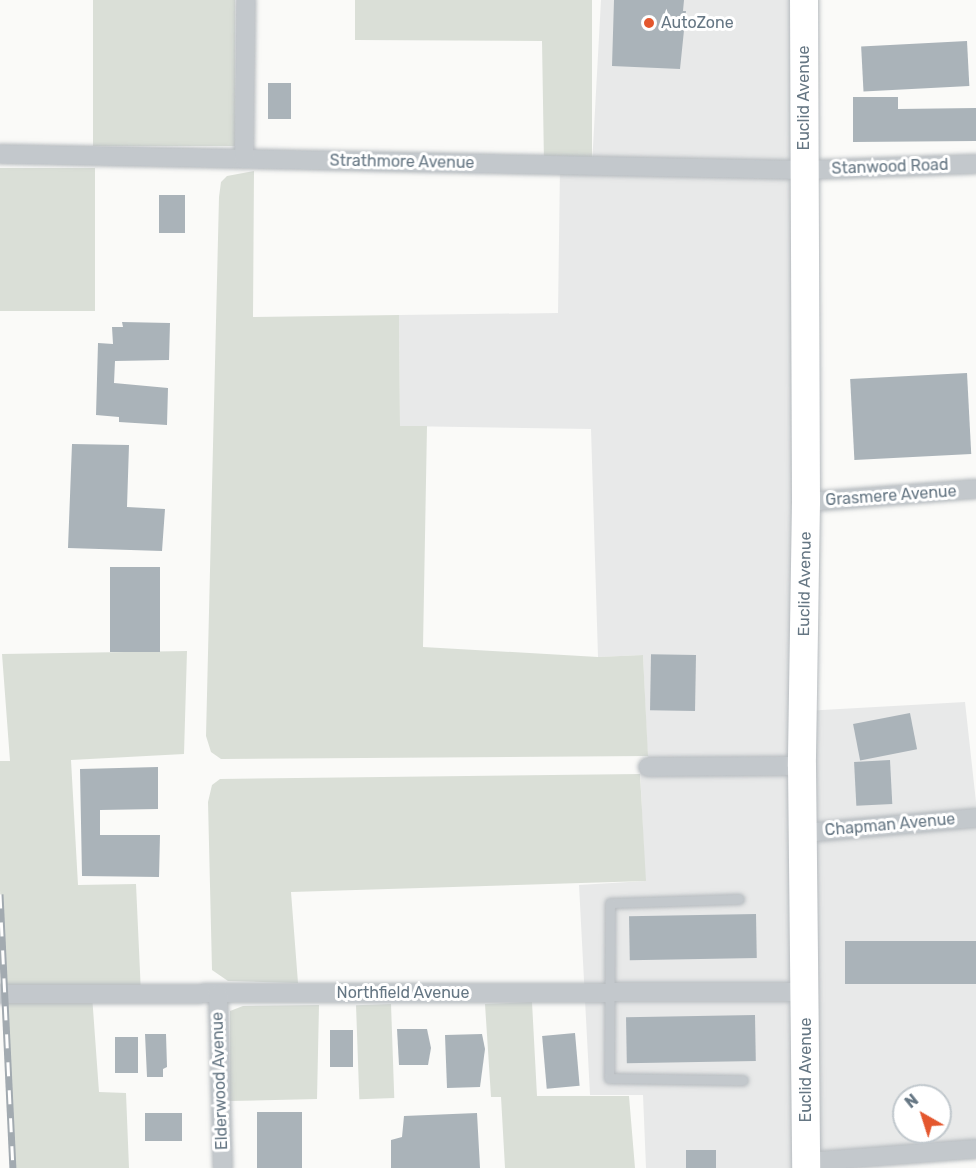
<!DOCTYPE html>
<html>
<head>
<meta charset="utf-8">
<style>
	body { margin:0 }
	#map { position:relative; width:976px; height:1168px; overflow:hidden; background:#fafaf8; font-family:Rubik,sans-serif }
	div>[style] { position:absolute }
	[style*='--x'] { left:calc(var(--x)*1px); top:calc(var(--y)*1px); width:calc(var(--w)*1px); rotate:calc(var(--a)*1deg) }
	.built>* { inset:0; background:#e8e9e9 }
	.green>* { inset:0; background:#dadfd7; transform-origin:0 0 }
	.building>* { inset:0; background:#aab3b9; transform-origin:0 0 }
	.roads { filter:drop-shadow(0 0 2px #b5babe) drop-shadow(0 0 2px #b5babe) }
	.lane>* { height:9px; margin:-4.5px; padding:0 4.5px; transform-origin:4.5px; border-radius:4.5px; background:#c3c8cc }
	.street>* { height:18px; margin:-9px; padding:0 9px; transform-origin:9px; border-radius:9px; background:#c3c8cc }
	.primary>* { height:28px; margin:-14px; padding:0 14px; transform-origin:14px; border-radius:14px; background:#fff }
	.rail>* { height:7px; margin-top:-3.5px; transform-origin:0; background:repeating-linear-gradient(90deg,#fff 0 14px,#a2aab0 0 28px); box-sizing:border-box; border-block:2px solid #a2aab0 }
	.dots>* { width:16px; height:16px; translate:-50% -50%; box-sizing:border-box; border:3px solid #fff; border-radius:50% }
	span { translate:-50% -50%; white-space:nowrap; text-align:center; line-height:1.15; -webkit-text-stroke:6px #fff; paint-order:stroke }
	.poi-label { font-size:16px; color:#657683 }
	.left { translate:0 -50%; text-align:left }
	.street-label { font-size:16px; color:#657683 }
	.north { position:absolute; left:892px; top:1084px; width:60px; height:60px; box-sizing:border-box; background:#fff; border:2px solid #c1c8cd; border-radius:50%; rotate:321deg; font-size:16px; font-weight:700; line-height:24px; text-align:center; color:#657683 }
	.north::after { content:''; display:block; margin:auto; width:21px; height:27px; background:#e4572e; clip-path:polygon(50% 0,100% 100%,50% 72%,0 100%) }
</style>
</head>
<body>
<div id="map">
	<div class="built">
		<i style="clip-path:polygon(evenodd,601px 0,804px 0,804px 711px,965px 702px,976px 802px,976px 1149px,806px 1168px,646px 1168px,643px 1095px,590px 1095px,579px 885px,645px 881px,640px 767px,648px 766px,643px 655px,598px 657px,591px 429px,400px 426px,399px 315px,558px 313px,560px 165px,592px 165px,601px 0,904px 1096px,940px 1096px,940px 1132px,904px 1132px,904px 1096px)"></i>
	</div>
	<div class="green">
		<i style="left:93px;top:0;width:142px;height:146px"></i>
		<i style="clip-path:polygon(355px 0,592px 0,592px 165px,544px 164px,542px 41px,355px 40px)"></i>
		<i style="left:0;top:168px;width:95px;height:143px"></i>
		<i style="clip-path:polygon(254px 171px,253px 317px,399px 315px,400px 426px,427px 426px,423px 647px,598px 657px,643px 655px,648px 756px,221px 759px,211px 752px,206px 736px,219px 197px,221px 182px,227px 176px)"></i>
		<i style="clip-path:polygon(187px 651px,184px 754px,71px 760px,78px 885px,136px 884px,141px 994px,92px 995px,99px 1092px,126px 1093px,129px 1168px,13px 1168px,0 890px,0 761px,10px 761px,2px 654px)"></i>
		<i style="clip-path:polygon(640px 774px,646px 881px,291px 892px,298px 983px,228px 981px,212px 970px,208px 802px,212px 785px,220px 779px)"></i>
		<i style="clip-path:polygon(532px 1002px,537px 1096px,629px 1096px,635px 1168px,505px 1168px,501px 1097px,491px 1097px,485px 1004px)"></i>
		<i style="left:391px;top:1004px;width:94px;height:35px;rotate:88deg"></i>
		<i style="clip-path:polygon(319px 1005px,317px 1099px,230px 1101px,230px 1011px,243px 1006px)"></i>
	</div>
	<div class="building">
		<i style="clip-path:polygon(614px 0,684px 0,683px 11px,686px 11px,680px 69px,612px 66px)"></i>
		<i style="left:967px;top:41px;width:45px;height:106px;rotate:87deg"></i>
		<i style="left:268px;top:83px;width:23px;height:36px"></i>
		<i style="clip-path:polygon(853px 97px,898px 97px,898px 109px,976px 108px,976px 141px,853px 142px)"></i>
		<i style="left:159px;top:195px;width:26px;height:38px"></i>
		<i style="clip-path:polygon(122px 322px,170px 323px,169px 360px,115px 361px,114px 383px,168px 388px,167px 425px,119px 422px,119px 417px,96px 415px,98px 343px,113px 344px,112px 327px,123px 327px)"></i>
		<i style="left:967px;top:373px;width:81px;height:117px;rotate:87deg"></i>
		<i style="clip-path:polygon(72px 444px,129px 445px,127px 507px,165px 509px,162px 551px,68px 548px)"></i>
		<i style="left:110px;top:567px;width:50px;height:85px"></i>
		<i style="left:696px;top:655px;width:56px;height:45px;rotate:91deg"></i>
		<i style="left:910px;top:713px;width:37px;height:58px;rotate:79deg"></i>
		<i style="left:890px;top:760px;width:44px;height:36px;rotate:87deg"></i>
		<i style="clip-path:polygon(158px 767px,158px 809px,100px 810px,100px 835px,160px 835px,159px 877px,82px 876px,80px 769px)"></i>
		<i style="left:756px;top:914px;width:44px;height:127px;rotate:89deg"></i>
		<i style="left:976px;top:941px;width:43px;height:131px;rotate:90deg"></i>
		<i style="left:755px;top:1015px;width:46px;height:129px;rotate:89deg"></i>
		<i style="clip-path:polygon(397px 1029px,427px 1029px,431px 1048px,428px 1065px,399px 1065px)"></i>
		<i style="left:330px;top:1030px;width:23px;height:37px"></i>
		<i style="left:575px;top:1033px;width:53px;height:33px;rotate:85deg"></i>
		<i style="clip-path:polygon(145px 1034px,166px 1034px,167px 1067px,163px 1069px,163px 1077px,147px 1077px)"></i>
		<i style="clip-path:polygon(482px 1034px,485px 1049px,480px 1087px,447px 1088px,445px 1035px)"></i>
		<i style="left:138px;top:1037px;width:36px;height:23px;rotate:90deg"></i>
		<i style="left:257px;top:1112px;width:45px;height:56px"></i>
		<i style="left:145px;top:1113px;width:37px;height:28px"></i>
		<i style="clip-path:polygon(477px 1113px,480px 1168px,391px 1168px,391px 1140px,402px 1137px,404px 1116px)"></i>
		<i style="left:716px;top:1150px;width:18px;height:30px;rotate:90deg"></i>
	</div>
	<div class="roads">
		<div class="lane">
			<i style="--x:739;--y:899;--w:129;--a:178.2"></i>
			<i style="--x:610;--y:903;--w:175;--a:90.3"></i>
			<i style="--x:609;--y:1078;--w:134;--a:0.9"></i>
		</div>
		<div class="street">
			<i style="--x:0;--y:154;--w:805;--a:1.14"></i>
			<i style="--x:805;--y:170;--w:171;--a:-2"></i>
			<i style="--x:244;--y:159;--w:159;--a:-89.3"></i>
			<i style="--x:806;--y:502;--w:170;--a:-4.4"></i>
			<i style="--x:648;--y:767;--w:154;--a:-0.4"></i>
			<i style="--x:804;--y:833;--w:173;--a:-5"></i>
			<i style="--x:0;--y:994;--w:807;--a:-0.14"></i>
			<i style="--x:218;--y:994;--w:174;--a:88.4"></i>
			<i style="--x:806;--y:1162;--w:170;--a:-4.4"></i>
		</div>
		<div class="primary">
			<i style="--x:804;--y:0;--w:502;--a:89.77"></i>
			<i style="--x:806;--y:502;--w:264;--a:90.9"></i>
			<i style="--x:802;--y:766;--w:402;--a:89.4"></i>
		</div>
	</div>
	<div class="rail">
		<i style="--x:0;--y:894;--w:274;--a:87.3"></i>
	</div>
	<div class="dots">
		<i style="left:649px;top:23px;background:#e4572e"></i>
	</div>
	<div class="poi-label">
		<span class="left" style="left:661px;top:23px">AutoZone</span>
	</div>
	<div class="street-label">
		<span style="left:804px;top:98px;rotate:-90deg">Euclid Avenue</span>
		<span style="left:402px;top:162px;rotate:1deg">Strathmore Avenue</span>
		<span style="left:890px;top:167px;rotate:-2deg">Stanwood Road</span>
		<span style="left:891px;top:496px;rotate:-4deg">Grasmere Avenue</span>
		<span style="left:805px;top:584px;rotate:-89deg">Euclid Avenue</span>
		<span style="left:890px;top:825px;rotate:-5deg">Chapman Avenue</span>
		<span style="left:403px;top:993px">Northfield Avenue</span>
		<span style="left:806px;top:1070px;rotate:-90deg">Euclid Avenue</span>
		<span style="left:220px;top:1081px;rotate:-92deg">Elderwood Avenue</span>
	</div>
	<div class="north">N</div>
</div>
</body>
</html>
